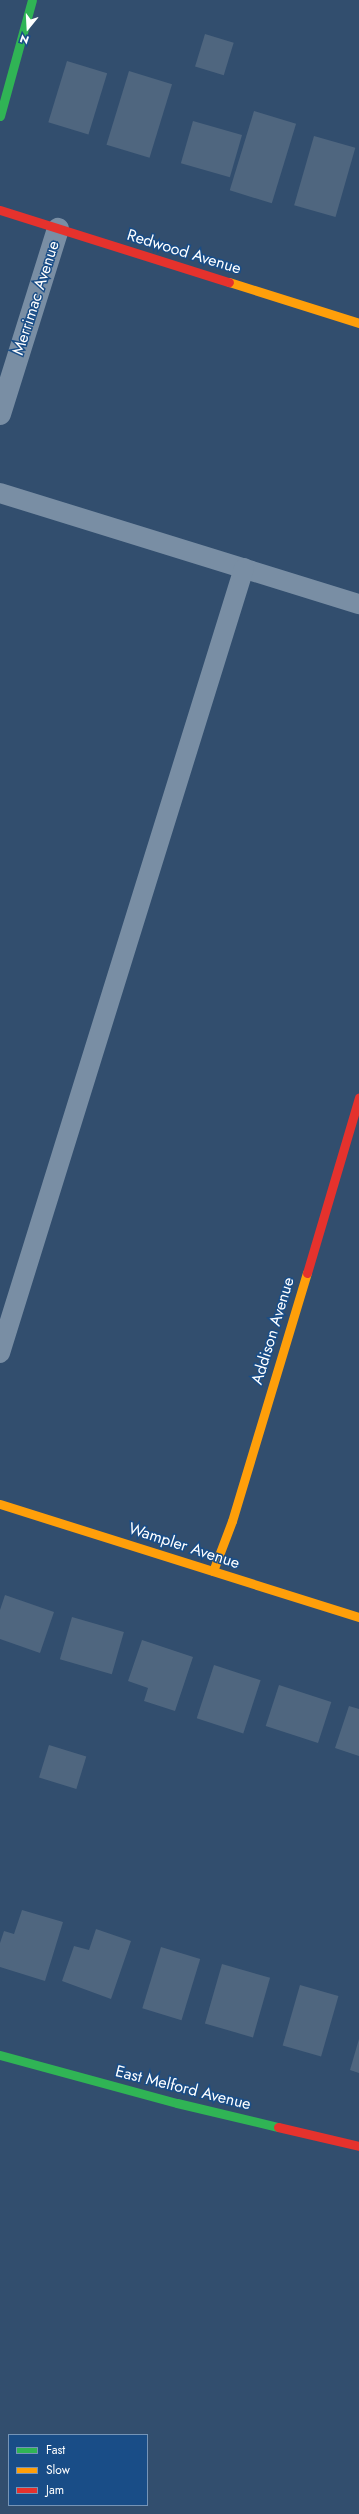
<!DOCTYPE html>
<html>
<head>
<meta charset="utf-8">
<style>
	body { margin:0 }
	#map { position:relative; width:359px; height:2514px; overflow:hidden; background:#324e6e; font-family:Jost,sans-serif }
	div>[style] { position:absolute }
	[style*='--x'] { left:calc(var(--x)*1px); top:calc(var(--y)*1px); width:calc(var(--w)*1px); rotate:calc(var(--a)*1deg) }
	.building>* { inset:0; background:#4f667f; transform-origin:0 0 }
	.lane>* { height:20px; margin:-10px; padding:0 10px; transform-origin:10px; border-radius:10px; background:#798ea4 }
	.street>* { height:22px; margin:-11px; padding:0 11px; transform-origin:11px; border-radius:11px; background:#798ea4 }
	.fast>* { height:9px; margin:-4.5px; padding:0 4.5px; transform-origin:4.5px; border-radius:4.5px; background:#30b455 }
	.slow>* { height:9px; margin:-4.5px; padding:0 4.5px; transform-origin:4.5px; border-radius:4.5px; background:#ff9f0a }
	.jam>* { height:9px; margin:-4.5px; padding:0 4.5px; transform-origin:4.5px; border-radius:4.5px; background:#e5322d }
	span { translate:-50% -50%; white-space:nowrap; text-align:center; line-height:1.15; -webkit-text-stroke:3px #194d87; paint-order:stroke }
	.street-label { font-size:16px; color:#fff }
	.legend { position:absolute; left:8px; top:2434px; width:140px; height:72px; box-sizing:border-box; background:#194d87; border:1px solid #7594b7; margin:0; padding:5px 7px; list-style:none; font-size:12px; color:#fff }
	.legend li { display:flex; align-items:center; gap:8px; height:20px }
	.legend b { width:20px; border:1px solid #7594b7 }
	.north { position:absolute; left:8px; top:8px; width:40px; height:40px; -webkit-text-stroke:3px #194d87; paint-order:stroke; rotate:198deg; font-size:11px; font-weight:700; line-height:16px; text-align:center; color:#fff }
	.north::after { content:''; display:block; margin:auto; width:14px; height:18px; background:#fff; clip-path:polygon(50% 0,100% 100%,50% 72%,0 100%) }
</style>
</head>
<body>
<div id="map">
	<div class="building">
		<i style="left:205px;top:34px;width:30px;height:34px;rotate:17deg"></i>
		<i style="left:67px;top:61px;width:42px;height:64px;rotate:17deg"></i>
		<i style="left:129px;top:71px;width:45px;height:77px;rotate:17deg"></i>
		<i style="left:254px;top:111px;width:44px;height:83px;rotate:17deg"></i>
		<i style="left:193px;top:121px;width:51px;height:44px;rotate:16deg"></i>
		<i style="left:314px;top:136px;width:43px;height:72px;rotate:16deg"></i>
		<i style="clip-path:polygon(5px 1595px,54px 1612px,40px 1653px,0 1639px,0 1610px)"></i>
		<i style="left:72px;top:1617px;width:54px;height:44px;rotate:16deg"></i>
		<i style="clip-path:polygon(142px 1640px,193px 1657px,175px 1711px,144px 1701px,148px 1688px,128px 1681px)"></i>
		<i style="left:214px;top:1665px;width:49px;height:56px;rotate:18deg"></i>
		<i style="left:279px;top:1685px;width:55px;height:43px;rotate:18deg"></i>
		<i style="clip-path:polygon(349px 1706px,359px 1709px,359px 1756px,335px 1748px)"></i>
		<i style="left:49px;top:1745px;width:39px;height:34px;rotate:17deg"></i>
		<i style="clip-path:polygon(22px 1910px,63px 1922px,45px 1981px,0 1967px,0 1943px,4px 1931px,14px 1934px)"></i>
		<i style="clip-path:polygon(96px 1929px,131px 1941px,111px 1999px,62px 1981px,74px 1946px,89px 1950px)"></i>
		<i style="left:161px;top:1947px;width:41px;height:64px;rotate:17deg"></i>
		<i style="left:222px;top:1964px;width:50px;height:62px;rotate:16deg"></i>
		<i style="left:300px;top:1985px;width:40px;height:63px;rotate:16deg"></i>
		<i style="clip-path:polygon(359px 2039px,359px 2073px,350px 2070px)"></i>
	</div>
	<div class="lane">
		<i style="--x:0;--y:493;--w:376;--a:17.2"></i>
		<i style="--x:0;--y:1353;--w:822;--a:-72.73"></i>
	</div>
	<div class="street">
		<i style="--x:0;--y:414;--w:194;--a:-72.6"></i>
	</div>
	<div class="fast">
		<i style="--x:0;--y:116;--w:120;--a:-74.6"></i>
		<i style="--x:0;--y:2055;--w:183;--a:15.2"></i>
		<i style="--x:177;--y:2103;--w:104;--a:13.4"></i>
	</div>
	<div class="slow">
		<i style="--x:229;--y:282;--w:136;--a:17.5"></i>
		<i style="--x:0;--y:1504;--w:376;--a:17.5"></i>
		<i style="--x:213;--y:1571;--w:53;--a:-69.2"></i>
		<i style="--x:232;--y:1521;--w:259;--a:-73.2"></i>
	</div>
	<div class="jam">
		<i style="--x:0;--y:210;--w:240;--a:17.5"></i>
		<i style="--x:307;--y:1273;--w:183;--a:-73.5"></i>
		<i style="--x:278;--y:2127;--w:83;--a:13.2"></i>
	</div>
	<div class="street-label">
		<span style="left:184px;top:252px;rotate:17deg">Redwood Avenue</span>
		<span style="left:36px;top:298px;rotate:-72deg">Merrimac Avenue</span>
		<span style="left:273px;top:1331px;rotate:-73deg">Addison Avenue</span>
		<span style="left:184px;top:1546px;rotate:18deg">Wampler Avenue</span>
		<span style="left:183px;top:2088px;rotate:14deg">East Melford Avenue</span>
	</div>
	<ul class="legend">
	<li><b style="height:5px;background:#30b455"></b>Fast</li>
	<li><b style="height:5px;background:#ff9f0a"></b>Slow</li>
	<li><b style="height:5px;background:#e5322d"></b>Jam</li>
	</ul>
	<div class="north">N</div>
</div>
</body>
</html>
